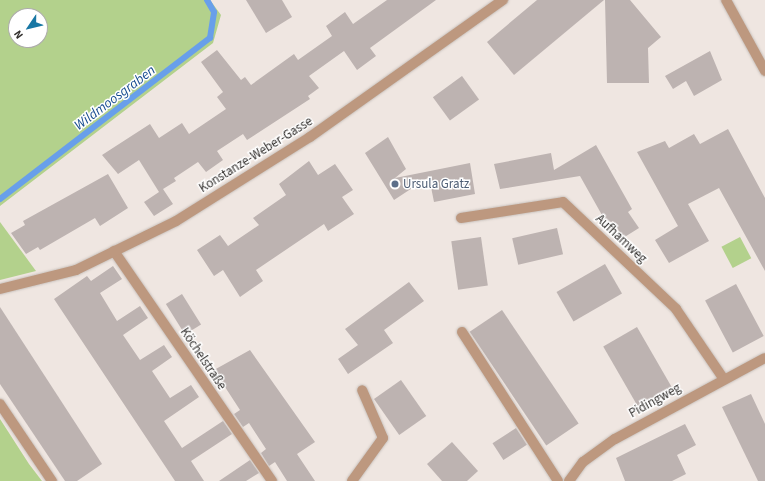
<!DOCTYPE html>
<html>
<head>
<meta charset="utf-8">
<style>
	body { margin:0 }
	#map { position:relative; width:765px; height:481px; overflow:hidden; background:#efe6e1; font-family:"Source Sans 3",sans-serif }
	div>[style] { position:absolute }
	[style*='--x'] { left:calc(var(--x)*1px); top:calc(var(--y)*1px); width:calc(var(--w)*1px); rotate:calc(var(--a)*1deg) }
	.green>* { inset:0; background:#b3d18c; transform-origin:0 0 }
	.stream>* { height:6px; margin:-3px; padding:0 3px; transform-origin:3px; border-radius:3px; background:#689fea }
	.building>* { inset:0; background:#bdb3b1; transform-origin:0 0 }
	.roads { filter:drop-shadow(0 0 1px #c9c2bd) drop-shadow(0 0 1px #c9c2bd) }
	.minor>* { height:10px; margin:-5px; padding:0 5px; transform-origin:5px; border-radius:5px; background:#bd987f }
	.dots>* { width:11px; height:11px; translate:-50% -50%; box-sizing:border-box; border:2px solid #fff; border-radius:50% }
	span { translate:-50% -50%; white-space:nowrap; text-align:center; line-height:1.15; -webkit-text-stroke:3px #fff; paint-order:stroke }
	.street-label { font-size:13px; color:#33302e }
	.service-label { font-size:13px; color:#4e5e75 }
	.left { translate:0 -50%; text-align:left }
	.water-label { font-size:14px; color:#174c8f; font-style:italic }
	.north { position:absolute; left:8px; top:8px; width:40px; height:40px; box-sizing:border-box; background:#fff; border:1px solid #adacab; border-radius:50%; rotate:235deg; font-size:11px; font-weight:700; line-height:16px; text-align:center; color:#33302e }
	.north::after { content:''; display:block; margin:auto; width:14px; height:18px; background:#1877a4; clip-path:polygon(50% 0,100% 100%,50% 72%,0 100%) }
</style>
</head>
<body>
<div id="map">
	<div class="green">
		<i style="clip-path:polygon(evenodd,0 0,210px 0,221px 15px,213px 43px,0 206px,0 0,16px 16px,40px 16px,40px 40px,16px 40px,16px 16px)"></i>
		<i style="clip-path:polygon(0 222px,36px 271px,0 280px)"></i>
		<i style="left:740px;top:237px;width:24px;height:21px;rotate:62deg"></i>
		<i style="clip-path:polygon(0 419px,29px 464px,42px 481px,0 481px)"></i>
	</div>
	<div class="stream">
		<i style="--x:0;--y:199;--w:265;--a:-37.5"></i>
		<i style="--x:210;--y:38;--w:26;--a:-81"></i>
		<i style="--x:214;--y:12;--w:14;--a:-120"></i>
	</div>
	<div class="building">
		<i style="clip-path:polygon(246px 0,282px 0,292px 17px,266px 33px)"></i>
		<i style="clip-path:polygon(387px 0,436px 0,370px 48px,376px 56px,357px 70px,344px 51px,309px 76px,319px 88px,308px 96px,310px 99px,247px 140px,243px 134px,217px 151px,223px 160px,206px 172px,198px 162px,174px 178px,176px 181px,163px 189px,173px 204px,154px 216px,144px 202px,159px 192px,139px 160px,118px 174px,102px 155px,150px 124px,159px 138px,182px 123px,189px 134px,226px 109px,217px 97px,223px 92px,201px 62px,217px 50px,241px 80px,245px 77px,251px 85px,294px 54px,298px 60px,332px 36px,326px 26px,345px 12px,353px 24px)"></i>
		<i style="clip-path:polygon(537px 0,604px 0,514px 75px,487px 42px)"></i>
		<i style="clip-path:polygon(605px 0,630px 0,661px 37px,648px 48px,649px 83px,607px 83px)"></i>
		<i style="clip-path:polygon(710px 51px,722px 80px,694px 96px,686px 81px,673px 89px,665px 76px)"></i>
		<i style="left:462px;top:76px;width:29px;height:36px;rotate:54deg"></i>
		<i style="clip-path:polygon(728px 129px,765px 198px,765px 271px,719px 188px,688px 204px,709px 241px,669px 263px,655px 240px,678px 226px,637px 152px,665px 141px,669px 148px,694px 134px,700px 144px)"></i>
		<i style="clip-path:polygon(388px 137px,406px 169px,395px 178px,470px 163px,475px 194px,434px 202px,429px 177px,394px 200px,365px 153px)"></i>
		<i style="clip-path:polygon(596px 145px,632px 209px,628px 212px,639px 228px,623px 238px,613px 221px,607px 224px,580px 176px,500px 189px,494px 164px,551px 153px,554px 170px)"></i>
		<i style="clip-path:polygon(309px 161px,318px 175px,335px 164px,353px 190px,342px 197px,354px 214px,328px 231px,324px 224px,256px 270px,263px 281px,240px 297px,223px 270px,214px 276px,197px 250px,220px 235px,228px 246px,259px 225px,253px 218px,286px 195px,279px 184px)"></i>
		<i style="clip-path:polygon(108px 174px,128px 208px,100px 226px,95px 218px,40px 250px,38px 247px,26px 254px,11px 233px,25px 225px,23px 221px)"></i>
		<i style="left:557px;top:228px;width:27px;height:46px;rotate:77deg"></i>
		<i style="left:481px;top:237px;width:49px;height:30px;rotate:82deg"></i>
		<i style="left:605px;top:264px;width:34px;height:56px;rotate:60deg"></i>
		<i style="clip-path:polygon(113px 266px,122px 279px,100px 293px,117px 321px,140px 306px,148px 318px,123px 335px,140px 360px,164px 345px,172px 357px,152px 371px,170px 398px,191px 385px,199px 397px,164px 421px,182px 448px,223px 421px,232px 434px,191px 461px,204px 481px,175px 481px,54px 299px,87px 276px,91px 281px)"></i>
		<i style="clip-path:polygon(409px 282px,424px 301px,384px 330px,393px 343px,348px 374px,338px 359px,358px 345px,345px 329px)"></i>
		<i style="left:736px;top:284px;width:59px;height:35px;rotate:62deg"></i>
		<i style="left:182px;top:294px;width:36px;height:19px;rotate:58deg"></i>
		<i style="clip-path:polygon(0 307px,102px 464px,77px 481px,65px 481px,0 384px)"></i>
		<i style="left:502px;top:310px;width:137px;height:39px;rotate:56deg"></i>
		<i style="left:637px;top:327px;width:69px;height:39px;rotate:60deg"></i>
		<i style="clip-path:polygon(250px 350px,315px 442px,297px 454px,315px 481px,287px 481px,275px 462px,269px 466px,261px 453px,266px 449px,249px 423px,243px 427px,234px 414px,240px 410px,214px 370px)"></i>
		<i style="left:401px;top:380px;width:44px;height:33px;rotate:55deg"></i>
		<i style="clip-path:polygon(751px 394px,765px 424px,765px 481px,758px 481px,722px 407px)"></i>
		<i style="clip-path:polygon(685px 424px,696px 445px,677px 455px,686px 474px,672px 481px,625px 481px,616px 458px)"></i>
		<i style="left:516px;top:428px;width:20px;height:28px;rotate:57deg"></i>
		<i style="clip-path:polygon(452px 442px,478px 471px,467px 481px,442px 481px,427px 464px)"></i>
		<i style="clip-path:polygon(250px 460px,259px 473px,246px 481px,219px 481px)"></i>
	</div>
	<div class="roads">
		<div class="minor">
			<i style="--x:726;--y:0;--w:81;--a:61.2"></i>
			<i style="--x:461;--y:218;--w:103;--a:-8.9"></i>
			<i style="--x:563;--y:202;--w:156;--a:43.4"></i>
			<i style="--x:676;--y:309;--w:83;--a:55.7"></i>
			<i style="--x:114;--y:251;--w:279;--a:55.5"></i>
			<i style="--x:0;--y:289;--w:78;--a:-14"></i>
			<i style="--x:76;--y:270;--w:111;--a:-26.1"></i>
			<i style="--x:176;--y:221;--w:158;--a:-32.1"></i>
			<i style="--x:310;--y:137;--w:237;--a:-35.4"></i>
			<i style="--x:462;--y:332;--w:177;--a:57.2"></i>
			<i style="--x:0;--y:404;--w:93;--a:56"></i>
			<i style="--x:352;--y:481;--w:53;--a:-54.2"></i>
			<i style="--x:383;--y:438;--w:52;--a:-113.6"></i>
			<i style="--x:569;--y:481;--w:24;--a:-54"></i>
			<i style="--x:583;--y:462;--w:39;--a:-36"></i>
			<i style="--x:615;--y:439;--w:170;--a:-28.4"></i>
		</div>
	</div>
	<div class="dots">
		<i style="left:395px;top:184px;background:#5c6f8a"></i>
	</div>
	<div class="street-label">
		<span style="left:256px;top:155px;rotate:-32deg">Konstanze-Weber-Gasse</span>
		<span style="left:621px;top:239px;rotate:43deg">Aufhamweg</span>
		<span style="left:203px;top:359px;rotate:56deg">Köchelstraße</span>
		<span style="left:655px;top:401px;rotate:-29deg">Pidingweg</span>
	</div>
	<div class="service-label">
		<span class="left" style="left:403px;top:184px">Ursula Gratz</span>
	</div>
	<div class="water-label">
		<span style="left:115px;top:98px;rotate:-37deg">Wildmoosgraben</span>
	</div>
	<div class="north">N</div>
</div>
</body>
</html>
